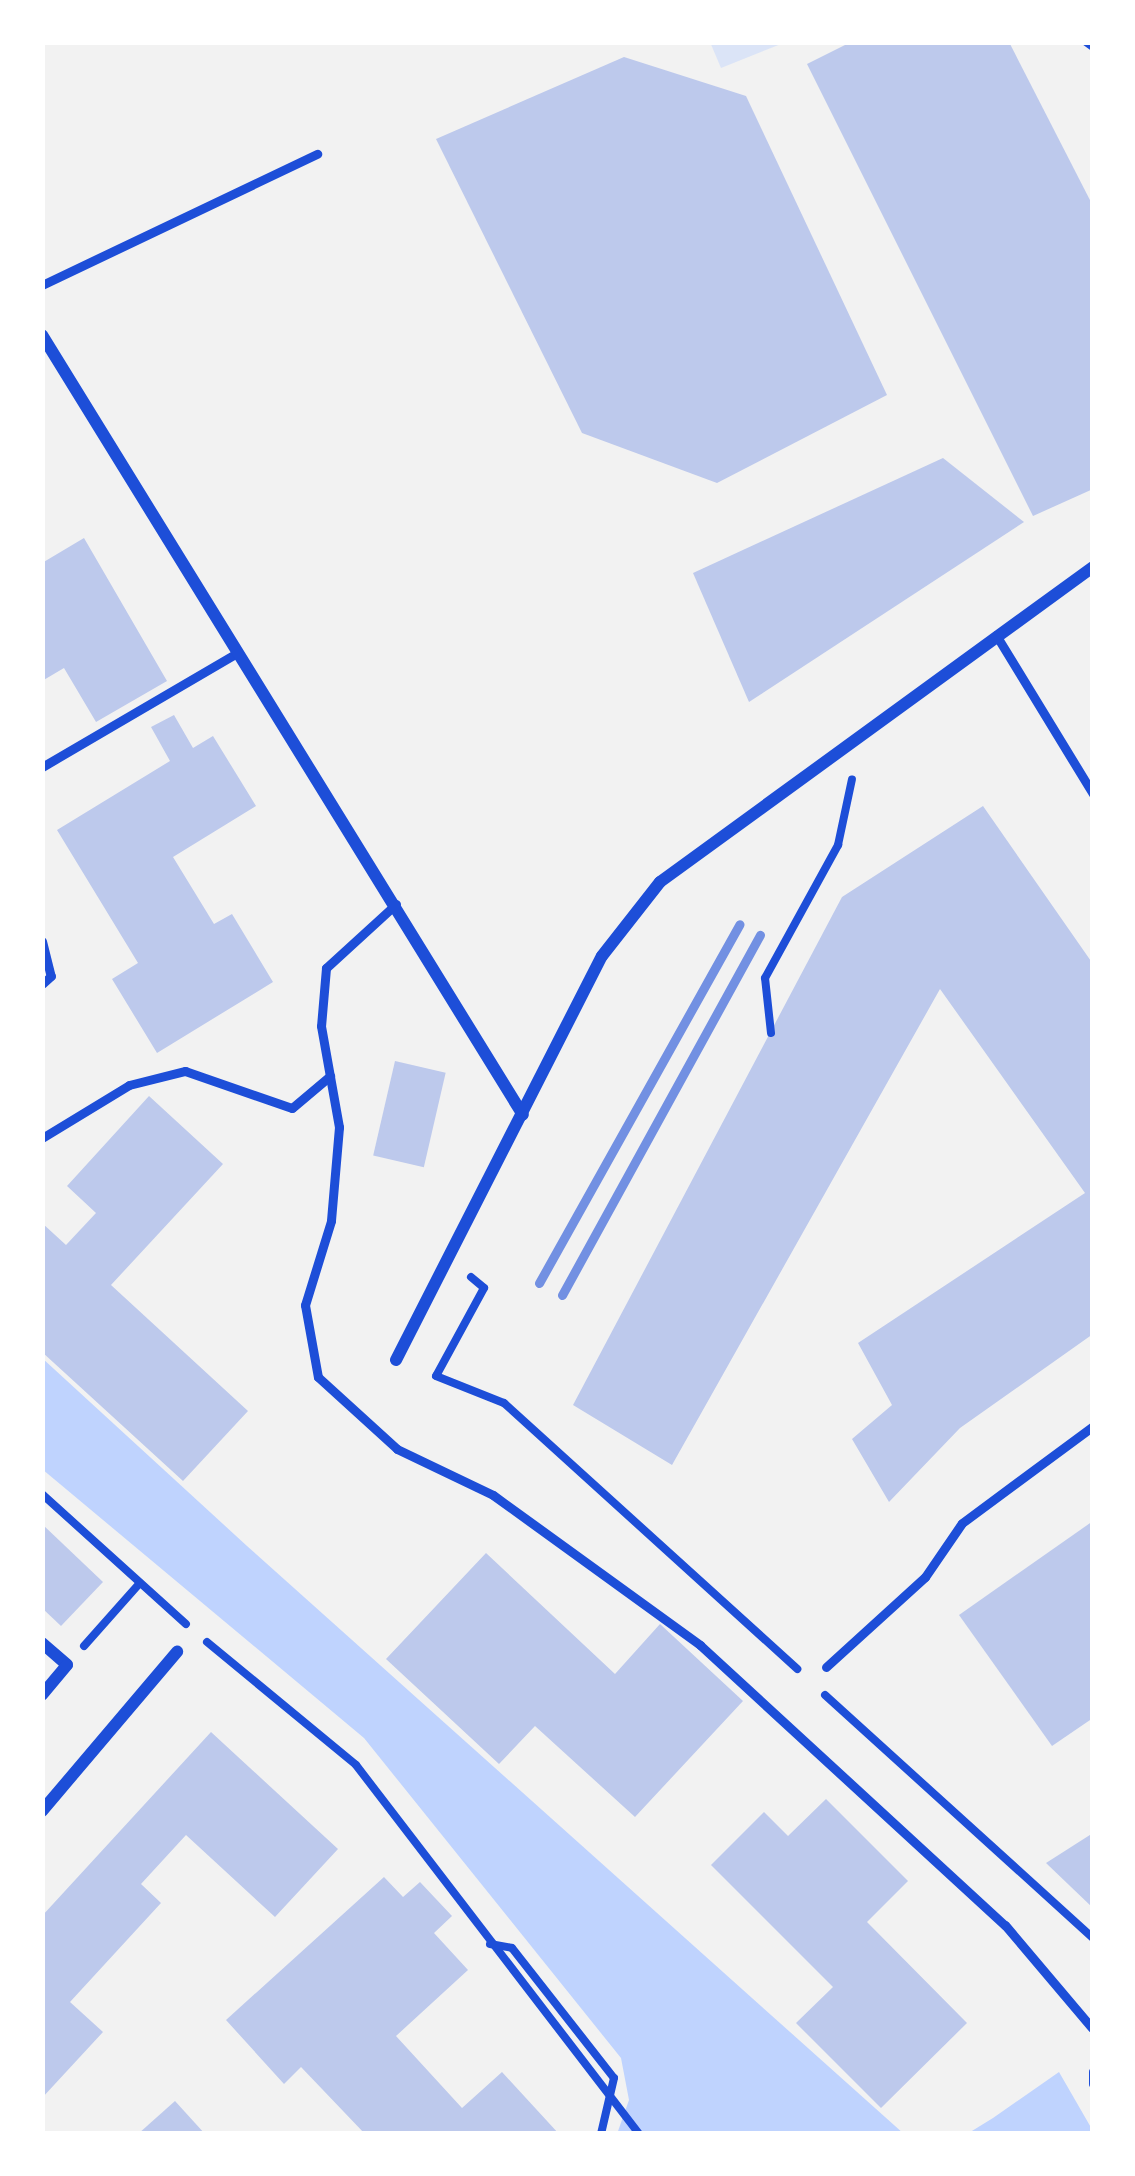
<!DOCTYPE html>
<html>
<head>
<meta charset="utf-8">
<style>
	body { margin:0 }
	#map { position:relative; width:1135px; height:2176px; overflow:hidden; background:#f2f2f2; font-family:Inter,sans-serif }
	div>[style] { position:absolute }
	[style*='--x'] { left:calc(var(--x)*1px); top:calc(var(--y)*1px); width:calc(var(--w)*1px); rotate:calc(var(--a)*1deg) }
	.green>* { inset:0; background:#dbe4f7 }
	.water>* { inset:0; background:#bfd3fe }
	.building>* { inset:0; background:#bdc9ec; transform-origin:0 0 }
	.path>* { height:8px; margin:-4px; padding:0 4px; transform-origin:4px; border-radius:4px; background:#1d4ed8 }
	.service>* { height:9px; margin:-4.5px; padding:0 4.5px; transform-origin:4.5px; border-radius:4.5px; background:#1d4ed8 }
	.minor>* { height:12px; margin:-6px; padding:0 6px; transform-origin:6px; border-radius:6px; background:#1d4ed8 }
	.rail>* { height:9px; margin:-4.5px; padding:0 4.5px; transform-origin:4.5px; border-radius:4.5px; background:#7290e2 }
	span { translate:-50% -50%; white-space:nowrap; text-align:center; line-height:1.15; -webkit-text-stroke:9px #fff; paint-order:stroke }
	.frame { position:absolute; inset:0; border:45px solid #fff; pointer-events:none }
</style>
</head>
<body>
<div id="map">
	<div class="green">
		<i style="clip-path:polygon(710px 42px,781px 42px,781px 44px,721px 68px)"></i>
	</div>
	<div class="water">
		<i style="clip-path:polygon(42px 1358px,247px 1546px,904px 2134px,617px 2134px,629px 2100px,621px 2058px,364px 1738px,42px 1469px)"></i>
		<i style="clip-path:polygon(1059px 2072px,1093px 2131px,967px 2134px,993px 2118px)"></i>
	</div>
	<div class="building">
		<i style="clip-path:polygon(851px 42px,1009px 42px,1093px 206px,1093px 489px,1033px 516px,807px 64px)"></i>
		<i style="clip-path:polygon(624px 57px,746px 96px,887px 395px,717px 483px,582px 433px,436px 139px)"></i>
		<i style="clip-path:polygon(943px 458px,1024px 522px,749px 702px,693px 573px)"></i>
		<i style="clip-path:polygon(84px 538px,167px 681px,96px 722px,64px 668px,42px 681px,42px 563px)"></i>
		<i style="clip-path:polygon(174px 715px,193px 748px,213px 736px,256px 806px,173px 857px,214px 924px,232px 914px,273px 982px,157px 1053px,112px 979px,138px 963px,57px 830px,170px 761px,151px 727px)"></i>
		<i style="clip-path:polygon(983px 806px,1093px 964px,1093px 1334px,960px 1428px,889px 1502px,852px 1439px,892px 1405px,858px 1343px,1085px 1193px,940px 989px,672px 1465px,573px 1405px,842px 897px)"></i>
		<i style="left:395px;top:1061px;width:52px;height:97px;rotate:13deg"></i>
		<i style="clip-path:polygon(149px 1096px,223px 1164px,111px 1285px,248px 1411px,183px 1481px,42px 1352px,42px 1223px,66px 1245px,96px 1213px,67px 1186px)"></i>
		<i style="clip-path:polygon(1093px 1521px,1093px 1718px,1052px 1746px,959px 1615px)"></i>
		<i style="clip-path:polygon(42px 1524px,103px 1582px,61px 1626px,42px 1608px)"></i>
		<i style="clip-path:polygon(486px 1553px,615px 1674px,660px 1624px,743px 1701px,635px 1817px,535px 1726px,499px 1764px,386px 1659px)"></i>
		<i style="clip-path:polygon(211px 1732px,338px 1849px,275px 1917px,186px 1835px,141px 1884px,161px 1903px,70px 2002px,103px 2032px,42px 2098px,42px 1916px)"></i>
		<i style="clip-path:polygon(826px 1799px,908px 1881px,867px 1922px,967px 2023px,881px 2108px,796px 2023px,833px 1987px,711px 1865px,764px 1812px,788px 1836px)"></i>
		<i style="clip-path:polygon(1093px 1833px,1093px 1908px,1046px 1863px)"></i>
		<i style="clip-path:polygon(384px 1877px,403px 1897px,420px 1882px,452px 1916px,434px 1933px,468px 1970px,396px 2036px,462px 2108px,502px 2072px,559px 2134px,365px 2134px,301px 2067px,284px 2084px,226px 2020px)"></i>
		<i style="clip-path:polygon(175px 2101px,205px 2134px,138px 2134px)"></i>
	</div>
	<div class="path">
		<i style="--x:1086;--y:42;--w:9;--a:36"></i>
		<i style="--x:771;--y:1033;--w:55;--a:-96.2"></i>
		<i style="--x:765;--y:978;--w:152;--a:-61.2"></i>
		<i style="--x:838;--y:845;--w:67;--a:-78"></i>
		<i style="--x:471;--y:1277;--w:17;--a:40"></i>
		<i style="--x:484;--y:1288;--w:100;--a:118.6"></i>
		<i style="--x:436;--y:1376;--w:73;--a:21.7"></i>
		<i style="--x:504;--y:1403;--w:396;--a:42.2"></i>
		<i style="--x:42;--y:1494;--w:194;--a:42.1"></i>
		<i style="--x:207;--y:1642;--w:193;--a:39.5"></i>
		<i style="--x:356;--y:1765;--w:465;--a:52.5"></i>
		<i style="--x:84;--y:1646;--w:83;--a:-48.4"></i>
		<i style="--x:825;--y:1695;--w:362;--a:42.2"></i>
		<i style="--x:490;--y:1944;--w:22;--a:10"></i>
		<i style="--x:512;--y:1948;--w:165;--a:51.9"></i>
		<i style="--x:614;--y:2078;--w:57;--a:103.1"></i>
		<i style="--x:1093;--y:2072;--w:12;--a:90"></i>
	</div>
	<div class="service">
		<i style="--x:42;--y:285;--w:305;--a:-25.5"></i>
		<i style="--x:996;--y:635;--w:186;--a:58.6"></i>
		<i style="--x:42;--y:767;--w:226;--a:-30.3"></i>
		<i style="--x:396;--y:904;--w:95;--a:137.6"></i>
		<i style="--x:326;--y:968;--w:58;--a:94.9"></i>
		<i style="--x:321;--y:1026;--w:103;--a:79.9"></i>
		<i style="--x:339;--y:1127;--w:94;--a:94.9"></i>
		<i style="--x:331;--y:1221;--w:88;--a:107.2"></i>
		<i style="--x:305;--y:1305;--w:73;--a:79.8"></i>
		<i style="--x:318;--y:1377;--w:107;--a:42.3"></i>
		<i style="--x:397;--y:1449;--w:106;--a:25.6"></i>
		<i style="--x:493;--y:1495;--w:256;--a:35.9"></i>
		<i style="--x:700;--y:1645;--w:414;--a:42.6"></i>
		<i style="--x:1005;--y:1925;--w:135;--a:49.8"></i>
		<i style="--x:42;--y:941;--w:36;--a:76"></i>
		<i style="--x:51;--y:976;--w:12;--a:138"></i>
		<i style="--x:42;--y:1138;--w:102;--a:-31.3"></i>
		<i style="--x:129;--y:1085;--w:58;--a:-14"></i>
		<i style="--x:185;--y:1071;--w:113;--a:19.1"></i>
		<i style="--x:292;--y:1108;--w:50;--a:-40.1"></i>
		<i style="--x:826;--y:1667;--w:134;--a:-42.3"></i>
		<i style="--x:925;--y:1577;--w:65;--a:-55.6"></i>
		<i style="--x:962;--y:1523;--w:163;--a:-36.5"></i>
	</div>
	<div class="minor">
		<i style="--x:42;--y:335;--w:916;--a:58.34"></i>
		<i style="--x:396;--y:1360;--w:453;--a:-63"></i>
		<i style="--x:602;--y:956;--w:94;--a:-51.9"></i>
		<i style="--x:660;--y:882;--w:535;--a:-36.04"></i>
		<i style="--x:42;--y:1643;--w:33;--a:41"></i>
		<i style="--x:67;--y:1665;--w:39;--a:130"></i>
		<i style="--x:42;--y:1811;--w:209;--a:-49.7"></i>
	</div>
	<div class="rail">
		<i style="--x:539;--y:1283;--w:411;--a:-60.8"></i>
		<i style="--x:562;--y:1295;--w:411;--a:-61.2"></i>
	</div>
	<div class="frame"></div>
</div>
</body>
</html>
